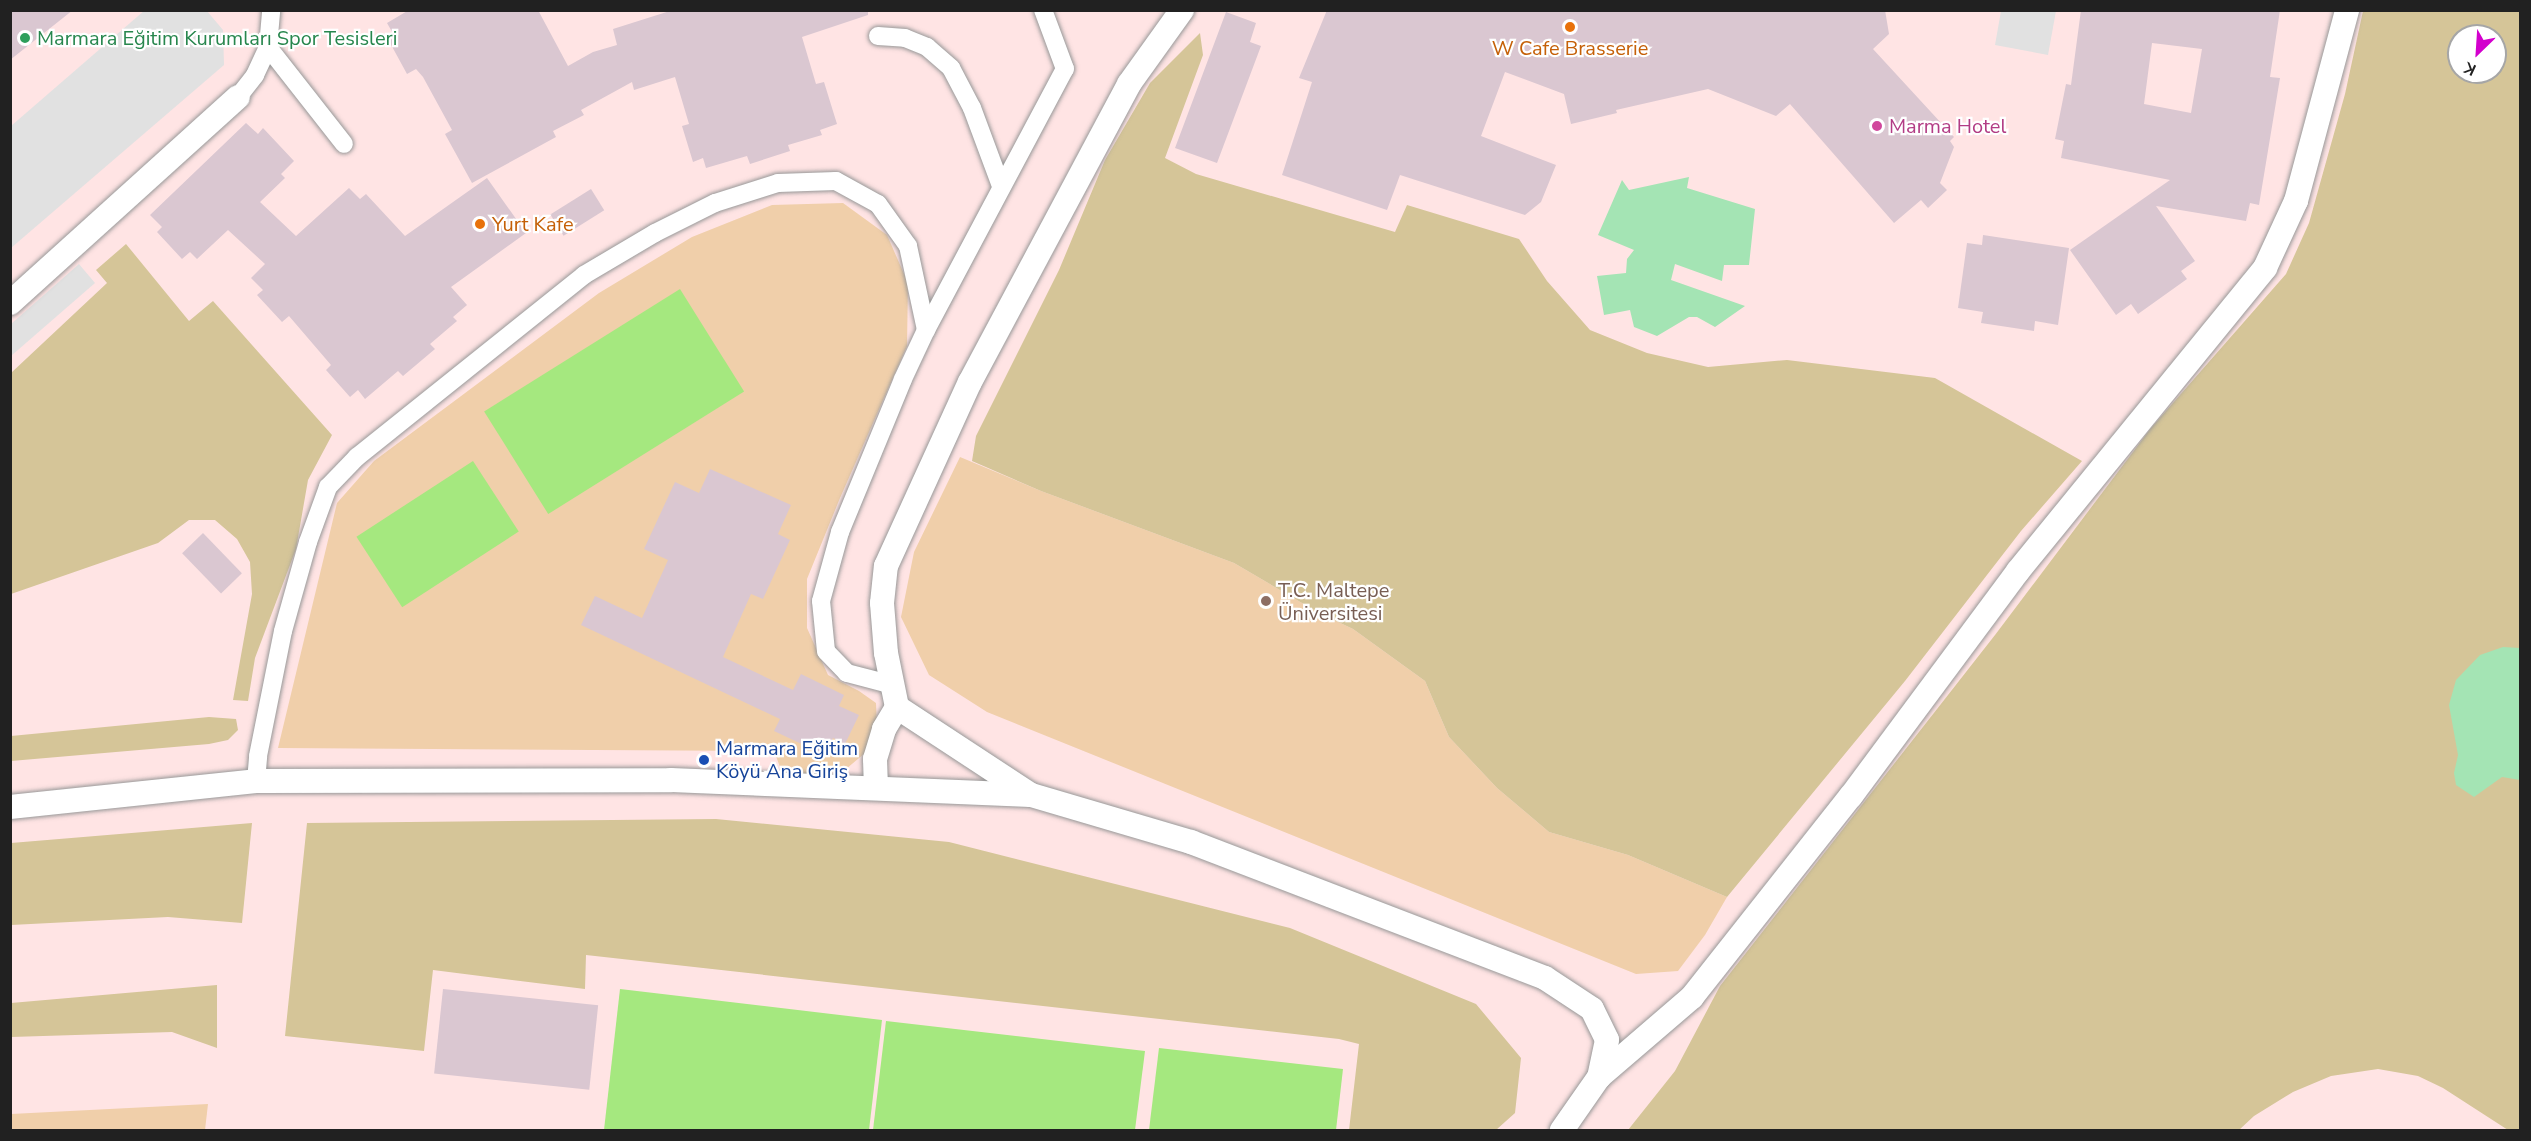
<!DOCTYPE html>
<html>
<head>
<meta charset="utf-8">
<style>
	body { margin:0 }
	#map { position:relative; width:2531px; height:1141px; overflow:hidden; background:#f2e7eb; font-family:"Nunito Sans",sans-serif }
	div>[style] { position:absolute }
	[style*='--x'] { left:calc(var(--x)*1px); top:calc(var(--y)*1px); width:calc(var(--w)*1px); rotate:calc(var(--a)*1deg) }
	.education>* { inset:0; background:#ffe4e4 }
	.grass>* { inset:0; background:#f0cfaa }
	.forest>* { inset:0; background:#d5c598 }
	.pitch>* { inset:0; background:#a5e87f; transform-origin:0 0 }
	.parking>* { inset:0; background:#e1e1e1 }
	.water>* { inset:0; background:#a4e4b4 }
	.building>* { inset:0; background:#dac7d1; transform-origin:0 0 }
	.roads { filter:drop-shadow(0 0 2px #989898) drop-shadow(0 0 2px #989898) }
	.pedestrian>* { height:18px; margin:-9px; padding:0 9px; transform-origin:9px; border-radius:9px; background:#fff }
	.minor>* { height:24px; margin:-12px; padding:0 12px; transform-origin:12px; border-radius:12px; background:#fff }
	.dots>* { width:16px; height:16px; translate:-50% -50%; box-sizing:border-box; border:3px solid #fff; border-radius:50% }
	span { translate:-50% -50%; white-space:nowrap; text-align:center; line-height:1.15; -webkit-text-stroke:4.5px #fff; paint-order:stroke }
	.leisure-label { font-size:20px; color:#27864d }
	.left { translate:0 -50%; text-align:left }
	.food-label { font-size:20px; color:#c56008 }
	.hotel-label { font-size:20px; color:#b23c85 }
	.education-label { font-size:20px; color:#785e54 }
	.transit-label { font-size:20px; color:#164399 }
	.frame { position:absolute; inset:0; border:12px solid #212121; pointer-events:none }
	.north { position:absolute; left:2447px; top:24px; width:60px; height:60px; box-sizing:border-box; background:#fff; border:2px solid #a6a6a6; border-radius:50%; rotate:205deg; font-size:16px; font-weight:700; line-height:24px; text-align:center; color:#212121 }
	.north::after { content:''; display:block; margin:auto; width:21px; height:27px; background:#d300cd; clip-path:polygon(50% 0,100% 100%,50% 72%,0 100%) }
</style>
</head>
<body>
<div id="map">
	<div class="education">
		<i style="clip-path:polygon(evenodd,11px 11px,2520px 11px,2520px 1130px,11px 1130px,11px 11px,2459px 36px,2495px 36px,2495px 72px,2459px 72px,2459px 36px)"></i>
	</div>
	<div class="grass">
		<i style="clip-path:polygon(843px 203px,887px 235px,908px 283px,907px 346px,840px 498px,807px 579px,807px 628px,828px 675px,859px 691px,876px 703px,877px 727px,865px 753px,846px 769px,792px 775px,780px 767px,774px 751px,278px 748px,337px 503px,374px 461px,599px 293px,692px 237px,772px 205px)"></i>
		<i style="clip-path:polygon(960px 457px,1041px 491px,1234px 563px,1319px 613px,1353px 629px,1425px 681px,1449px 737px,1497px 788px,1549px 832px,1628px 855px,1727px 897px,1705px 935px,1678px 971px,1636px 974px,987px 712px,929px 675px,901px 617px,914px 552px)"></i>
		<i style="clip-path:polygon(208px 1104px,205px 1130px,11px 1130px,11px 1114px)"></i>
	</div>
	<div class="forest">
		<i style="clip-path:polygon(evenodd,2363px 11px,2520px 11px,2520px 1130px,2508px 1130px,2443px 1088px,2418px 1076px,2378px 1069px,2331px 1076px,2293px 1092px,2254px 1116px,2239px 1130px,1628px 1130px,1675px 1071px,1720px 986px,1995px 635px,2151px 428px,2286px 274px,2309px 223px,2345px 94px,2363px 11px,2459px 36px,2495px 36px,2495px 72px,2459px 72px,2459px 36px)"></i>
		<i style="clip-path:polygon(1200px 33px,1203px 55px,1165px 158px,1196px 174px,1395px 232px,1407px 205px,1519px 239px,1547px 281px,1590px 330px,1647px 353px,1708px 367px,1787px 360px,1935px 378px,2082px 461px,2021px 531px,1905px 681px,1727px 897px,1628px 855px,1549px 832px,1497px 788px,1449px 737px,1425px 681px,1353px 629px,1319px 613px,1234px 563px,1041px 491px,972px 461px,976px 436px,1059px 270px,1105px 160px,1150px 83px)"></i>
		<i style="clip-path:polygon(126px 244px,189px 321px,213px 301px,332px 435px,308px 480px,296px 549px,255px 658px,248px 701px,233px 700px,252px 594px,250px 562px,237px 539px,215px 520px,189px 520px,158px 543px,11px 594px,11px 373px,107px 283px,96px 270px)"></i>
		<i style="clip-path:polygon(209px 717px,236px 719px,238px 730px,228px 740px,209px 744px,11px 761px,11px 736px)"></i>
		<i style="clip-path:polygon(716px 819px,949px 842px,1290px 928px,1476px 1004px,1521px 1058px,1515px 1113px,1496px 1130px,1349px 1130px,1359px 1044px,1339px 1039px,586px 955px,585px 989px,433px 970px,424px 1051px,285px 1036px,307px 823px)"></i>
		<i style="clip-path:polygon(252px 823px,242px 923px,168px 917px,11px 925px,11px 843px)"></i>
		<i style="clip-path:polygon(217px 985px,217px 1048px,172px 1032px,11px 1037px,11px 1003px)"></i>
	</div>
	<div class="pitch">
		<i style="left:680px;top:289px;width:121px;height:231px;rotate:58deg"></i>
		<i style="left:473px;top:461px;width:84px;height:139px;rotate:57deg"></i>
		<i style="clip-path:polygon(620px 989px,882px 1020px,869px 1130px,604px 1130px)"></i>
		<i style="clip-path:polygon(886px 1021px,1145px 1051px,1135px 1130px,873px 1130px)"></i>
		<i style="clip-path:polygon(1159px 1048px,1343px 1069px,1336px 1130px,1149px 1130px)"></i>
	</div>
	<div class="parking">
		<i style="clip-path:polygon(145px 10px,207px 11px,223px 30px,224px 65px,11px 248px,11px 126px)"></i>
		<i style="clip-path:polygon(2001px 11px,2056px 11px,2048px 55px,1995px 45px)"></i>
		<i style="clip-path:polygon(79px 264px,95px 283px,11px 356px,11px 324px)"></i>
	</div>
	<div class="water">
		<i style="clip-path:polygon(1689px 177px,1687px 188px,1755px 209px,1749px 265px,1724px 265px,1722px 281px,1675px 264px,1671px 280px,1745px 306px,1715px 327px,1697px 317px,1689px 317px,1657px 336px,1634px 327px,1630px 310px,1604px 315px,1597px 276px,1626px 273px,1627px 259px,1634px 250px,1598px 235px,1622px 180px,1629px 190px)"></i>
		<i style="clip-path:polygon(2503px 647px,2520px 648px,2520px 780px,2502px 777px,2474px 797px,2456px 785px,2454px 773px,2458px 755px,2449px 705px,2456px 680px,2480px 655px)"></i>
	</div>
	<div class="building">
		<i style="clip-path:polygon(10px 10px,73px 10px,10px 60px)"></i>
		<i style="clip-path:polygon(409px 10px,538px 10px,568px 66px,593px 52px,617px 45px,613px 29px,673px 10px,868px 10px,868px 15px,802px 37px,816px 84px,824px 82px,837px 124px,820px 130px,822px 135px,788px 145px,790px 151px,750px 164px,747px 156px,706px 168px,703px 158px,693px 162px,682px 126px,689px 124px,675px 77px,634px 90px,632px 82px,581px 110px,584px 115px,553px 131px,556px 137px,472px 183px,445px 134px,452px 130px,423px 77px,416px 69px,407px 74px,389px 41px,395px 37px,387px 23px)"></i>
		<i style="clip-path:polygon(1327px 10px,1885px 10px,1889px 34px,1873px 49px,1954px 137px,1950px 141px,1954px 147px,1940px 183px,1947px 190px,1928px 208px,1921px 200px,1894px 223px,1790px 104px,1776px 116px,1708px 89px,1616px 110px,1617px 113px,1571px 124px,1564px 94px,1505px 72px,1481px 136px,1556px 165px,1541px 202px,1525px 215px,1400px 175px,1387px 210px,1282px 175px,1312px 82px,1299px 78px)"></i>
		<i style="clip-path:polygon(evenodd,2081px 10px,2280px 10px,2270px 77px,2280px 78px,2259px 205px,2250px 203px,2246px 221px,2156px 206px,2195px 261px,2181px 271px,2187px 279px,2138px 314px,2131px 304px,2116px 315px,2070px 250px,2170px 180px,2061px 158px,2064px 141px,2055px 139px,2066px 84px,2071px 85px,2081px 10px,2152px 43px,2202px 49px,2191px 113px,2144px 104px,2152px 43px)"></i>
		<i style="clip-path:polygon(1226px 12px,1256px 23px,1250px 42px,1261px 46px,1217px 163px,1175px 148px)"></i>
		<i style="clip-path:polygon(246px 123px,258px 134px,263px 128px,294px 161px,281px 174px,285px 178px,260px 202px,296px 236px,349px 188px,360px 199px,366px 194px,405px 236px,487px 178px,526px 233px,451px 287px,467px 305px,453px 317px,457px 321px,430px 344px,435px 349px,403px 376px,398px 371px,365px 399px,358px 390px,350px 397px,326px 370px,331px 365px,289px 316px,282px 322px,257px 295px,263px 290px,251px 278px,265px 264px,228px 230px,197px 259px,190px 252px,182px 259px,157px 232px,162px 227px,150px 215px)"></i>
		<i style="left:591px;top:189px;width:25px;height:48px;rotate:58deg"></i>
		<i style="clip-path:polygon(1983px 235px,2069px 248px,2058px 325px,2035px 321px,2034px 331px,1981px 323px,1983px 312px,1958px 308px,1967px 243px,1982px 245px)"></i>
		<i style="clip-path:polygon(710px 469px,791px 505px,778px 534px,790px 540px,763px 599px,751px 594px,723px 657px,793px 690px,801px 674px,844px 695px,839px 706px,859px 715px,845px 744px,833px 738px,825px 755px,774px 731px,780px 719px,581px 625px,595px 596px,642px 618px,668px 560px,644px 549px,675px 482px,699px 493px)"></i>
		<i style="left:203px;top:533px;width:56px;height:29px;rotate:46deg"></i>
		<i style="left:443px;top:989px;width:156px;height:85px;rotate:6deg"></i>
	</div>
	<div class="roads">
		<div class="pedestrian">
			<i style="--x:878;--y:36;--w:27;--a:4"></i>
			<i style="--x:905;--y:38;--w:24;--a:22"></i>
			<i style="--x:927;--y:47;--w:32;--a:41"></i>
			<i style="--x:951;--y:68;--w:45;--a:62.3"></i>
			<i style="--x:972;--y:108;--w:83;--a:69.6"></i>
			<i style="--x:268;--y:47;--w:123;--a:51.9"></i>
			<i style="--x:238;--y:97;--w:28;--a:-52"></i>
			<i style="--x:255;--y:75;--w:31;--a:-65"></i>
			<i style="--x:268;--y:47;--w:37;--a:-85"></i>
			<i style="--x:893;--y:685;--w:48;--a:-165.4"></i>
			<i style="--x:847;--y:673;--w:30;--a:-134"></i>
			<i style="--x:826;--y:651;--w:50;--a:-95.7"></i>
			<i style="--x:821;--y:601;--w:72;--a:-74.6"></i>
			<i style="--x:840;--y:532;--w:165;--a:-67.6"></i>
			<i style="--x:903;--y:379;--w:54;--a:-64.9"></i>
			<i style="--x:926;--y:330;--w:296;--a:-62"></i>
			<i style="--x:1065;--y:69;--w:63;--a:-110.4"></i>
			<i style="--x:256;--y:781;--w:25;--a:-85"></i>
			<i style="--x:258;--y:756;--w:127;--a:-78.7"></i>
			<i style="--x:283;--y:631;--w:92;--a:-74.3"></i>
			<i style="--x:308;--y:542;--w:59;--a:-70"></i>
			<i style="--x:328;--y:487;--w:42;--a:-46"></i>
			<i style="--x:357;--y:457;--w:291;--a:-38.7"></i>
			<i style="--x:584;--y:275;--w:82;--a:-30.6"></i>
			<i style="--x:655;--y:233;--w:67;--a:-26.6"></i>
			<i style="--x:715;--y:203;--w:66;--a:-17.6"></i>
			<i style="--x:778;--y:183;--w:58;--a:-2"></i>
			<i style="--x:836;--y:181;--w:48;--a:28.7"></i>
			<i style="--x:878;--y:204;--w:52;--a:54.5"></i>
			<i style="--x:908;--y:246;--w:86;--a:77.9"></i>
		</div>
		<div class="minor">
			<i style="--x:10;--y:303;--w:307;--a:-42.1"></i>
			<i style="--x:876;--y:788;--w:29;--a:-92"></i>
			<i style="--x:875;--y:759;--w:31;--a:-73"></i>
			<i style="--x:884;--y:729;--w:26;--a:-59"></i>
			<i style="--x:1031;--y:795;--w:160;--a:-146.7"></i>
			<i style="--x:897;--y:707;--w:55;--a:-101.5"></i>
			<i style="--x:886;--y:653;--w:50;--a:-94.6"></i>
			<i style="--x:882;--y:603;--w:37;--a:-84"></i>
			<i style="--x:886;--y:566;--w:202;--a:-65.5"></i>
			<i style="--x:970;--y:382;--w:338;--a:-61.9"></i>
			<i style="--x:1129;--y:84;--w:91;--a:-54.4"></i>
			<i style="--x:10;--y:807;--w:247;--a:-6"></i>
			<i style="--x:256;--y:781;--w:415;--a:-0.1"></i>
			<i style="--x:671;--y:780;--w:360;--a:2.4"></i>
			<i style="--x:1031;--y:795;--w:167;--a:16.4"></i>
			<i style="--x:1191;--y:842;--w:379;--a:21"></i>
			<i style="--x:1545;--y:978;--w:56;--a:33.4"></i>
			<i style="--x:1592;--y:1009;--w:34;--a:64"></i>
			<i style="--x:1607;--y:1040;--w:38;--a:102"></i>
			<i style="--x:1599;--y:1077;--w:65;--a:124.9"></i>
			<i style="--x:1599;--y:1077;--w:123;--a:-40.7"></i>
			<i style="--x:1692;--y:997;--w:256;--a:-51.7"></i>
			<i style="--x:1851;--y:796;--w:280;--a:-53.4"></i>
			<i style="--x:2018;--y:571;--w:391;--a:-50.8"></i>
			<i style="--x:2265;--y:268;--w:74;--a:-65.2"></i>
			<i style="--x:2296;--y:201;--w:198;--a:-75"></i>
		</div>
	</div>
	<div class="dots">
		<i style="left:1570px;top:27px;background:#e8710a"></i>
		<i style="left:25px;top:38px;background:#2e9e5b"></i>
		<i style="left:1877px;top:126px;background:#d1479c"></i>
		<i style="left:480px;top:224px;background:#e8710a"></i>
		<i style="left:1266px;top:601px;background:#8d6e63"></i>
		<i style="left:704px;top:760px;background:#1a4fb4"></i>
	</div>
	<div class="leisure-label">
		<span class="left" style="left:37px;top:38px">Marmara Eğitim Kurumları Spor Tesisleri</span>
	</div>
	<div class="food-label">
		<span style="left:1570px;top:48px">W Cafe Brasserie</span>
		<span class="left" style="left:492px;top:224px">Yurt Kafe</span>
	</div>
	<div class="hotel-label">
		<span class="left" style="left:1889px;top:126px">Marma Hotel</span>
	</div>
	<div class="education-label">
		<span class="left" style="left:1278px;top:602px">T.C. Maltepe<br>Üniversitesi</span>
	</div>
	<div class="transit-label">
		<span class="left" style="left:716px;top:760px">Marmara Eğitim<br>Köyü Ana Giriş</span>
	</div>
	<div class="frame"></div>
	<div class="north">K</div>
</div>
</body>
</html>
